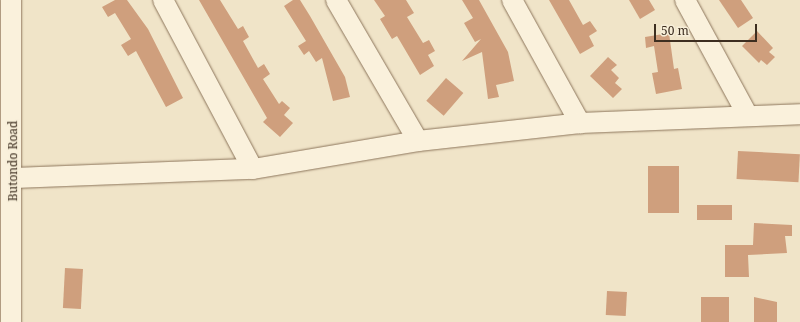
<!DOCTYPE html>
<html>
<head>
<meta charset="utf-8">
<style>
	body { margin:0 }
	#map { position:relative; width:800px; height:322px; overflow:hidden; background:#f0e4c8; font-family:"Noto Serif",serif }
	div>[style] { position:absolute }
	[style*='--x'] { left:calc(var(--x)*1px); top:calc(var(--y)*1px); width:calc(var(--w)*1px); rotate:calc(var(--a)*1deg) }
	.building>* { inset:0; background:#cf9f7d; transform-origin:0 0 }
	.roads { filter:drop-shadow(0 0 1px #8d765c) drop-shadow(0 0 1px #8d765c) }
	.minor>* { height:20px; margin:-10px; padding:0 10px; transform-origin:10px; border-radius:10px; background:#faf1dc }
	span { translate:-50% -50%; white-space:nowrap; text-align:center; line-height:1.15; -webkit-text-stroke:3px #f7eed8; paint-order:stroke }
	.street-label { font-size:12px; color:#3d2e20 }
	.scale { position:absolute; left:654px; top:24px; width:103px; height:18px; box-sizing:border-box; border:2px solid #3d2e20; border-top:0; padding-left:5px; font-size:12px; line-height:14px; white-space:nowrap; color:#3d2e20; -webkit-text-stroke:3px #f7eed8; paint-order:stroke }
</style>
</head>
<body>
<div id="map">
	<div class="building">
		<i style="clip-path:polygon(115px 0,127px 0,148px 29px,183px 98px,166px 107px,136px 51px,128px 56px,121px 45px,131px 39px,115px 13px,108px 17px,102px 7px)"></i>
		<i style="clip-path:polygon(199px 0,220px 0,238px 29px,243px 26px,249px 37px,243px 41px,258px 68px,264px 64px,270px 74px,263px 79px,279px 104px,282px 101px,290px 108px,284px 115px,293px 123px,280px 137px,263px 122px,267px 118px)"></i>
		<i style="clip-path:polygon(293px 0,300px 0,310px 16px,345px 77px,350px 97px,333px 101px,322px 58px,316px 62px,309px 51px,304px 55px,298px 46px,306px 41px,284px 6px)"></i>
		<i style="clip-path:polygon(374px 0,406px 0,414px 13px,407px 17px,423px 43px,429px 40px,435px 51px,428px 55px,434px 66px,420px 75px,397px 36px,392px 39px,380px 19px,385px 16px)"></i>
		<i style="clip-path:polygon(462px 0,479px 0,508px 52px,514px 81px,496px 85px,499px 97px,488px 99px,482px 52px,462px 61px,481px 39px,475px 42px,464px 23px,473px 18px)"></i>
		<i style="clip-path:polygon(549px 0,569px 0,583px 25px,590px 21px,597px 31px,589px 36px,594px 46px,580px 54px)"></i>
		<i style="clip-path:polygon(629px 0,649px 0,655px 10px,640px 19px)"></i>
		<i style="clip-path:polygon(719px 0,741px 0,753px 18px,738px 28px)"></i>
		<i style="clip-path:polygon(757px 31px,773px 48px,769px 52px,775px 57px,767px 65px,761px 60px,759px 63px,742px 46px)"></i>
		<i style="clip-path:polygon(669px 33px,674px 69px,678px 68px,682px 89px,656px 94px,652px 73px,658px 72px,654px 46px,646px 48px,645px 37px)"></i>
		<i style="clip-path:polygon(608px 57px,617px 65px,611px 70px,619px 78px,615px 83px,622px 89px,613px 98px,590px 76px)"></i>
		<i style="left:446px;top:78px;width:23px;height:30px;rotate:41deg"></i>
		<i style="left:738px;top:151px;width:62px;height:28px;rotate:3deg"></i>
		<i style="left:679px;top:166px;width:47px;height:31px;rotate:90deg"></i>
		<i style="left:697px;top:205px;width:35px;height:15px"></i>
		<i style="clip-path:polygon(754px 223px,792px 225px,792px 236px,785px 236px,787px 253px,748px 255px,749px 277px,725px 277px,725px 245px,753px 245px)"></i>
		<i style="left:65px;top:268px;width:18px;height:40px;rotate:3deg"></i>
		<i style="left:607px;top:291px;width:20px;height:24px;rotate:3deg"></i>
		<i style="left:701px;top:297px;width:28px;height:25px"></i>
		<i style="clip-path:polygon(754px 297px,777px 302px,777px 322px,754px 322px)"></i>
	</div>
	<div class="roads">
		<div class="minor">
			<i style="--x:11;--y:0;--w:322;--a:90"></i>
			<i style="--x:163;--y:0;--w:191;--a:62"></i>
			<i style="--x:336;--y:0;--w:163;--a:59.8"></i>
			<i style="--x:512;--y:0;--w:141;--a:61.1"></i>
			<i style="--x:685;--y:0;--w:130;--a:61.5"></i>
			<i style="--x:14;--y:178;--w:239;--a:-2.2"></i>
			<i style="--x:253;--y:169;--w:167;--a:-9.6"></i>
			<i style="--x:418;--y:141;--w:163;--a:-6.3"></i>
			<i style="--x:580;--y:123;--w:220;--a:-2.3"></i>
		</div>
	</div>
	<div class="street-label">
		<span style="left:13px;top:161px;rotate:-90deg">Butondo Road</span>
	</div>
	<div class="scale">50 m</div>
</div>
</body>
</html>
